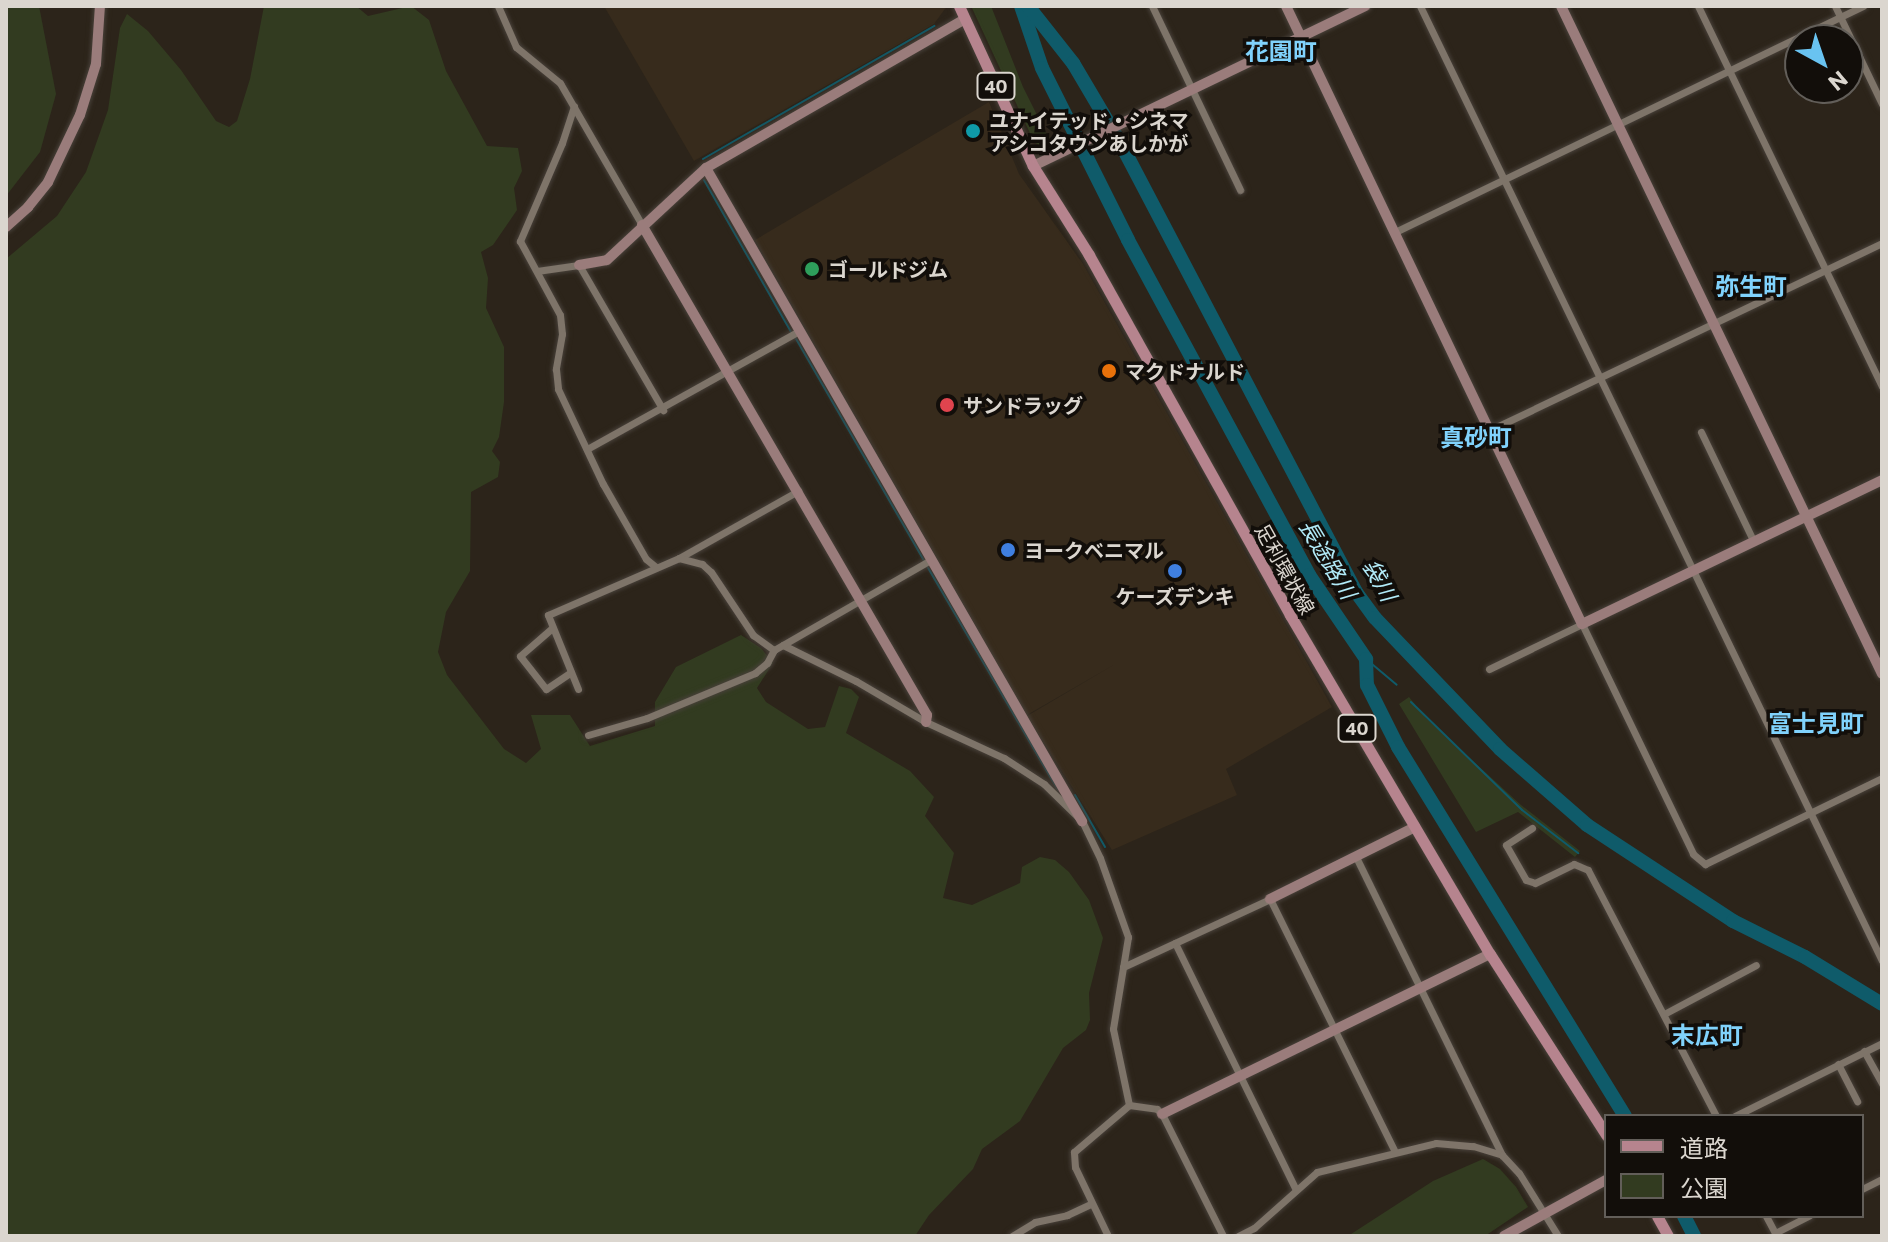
<!DOCTYPE html>
<html>
<head>
<meta charset="utf-8">
<style>
	body { margin:0 }
	#map { position:relative; width:1888px; height:1242px; overflow:hidden; background:#2c241a; font-family:Commissioner,"Noto Sans JP",sans-serif }
	div>[style] { position:absolute }
	[style*='--x'] { left:calc(var(--x)*1px); top:calc(var(--y)*1px); width:calc(var(--w)*1px); rotate:calc(var(--a)*1deg) }
	.built>* { inset:0; background:#372b1c }
	.green>* { inset:0; background:#323b20 }
	.stream>* { height:2px; margin:-1px; padding:0 1px; transform-origin:1px; border-radius:1px; background:#0f5b6a }
	.river>* { height:14px; margin:-7px; padding:0 7px; transform-origin:7px; border-radius:7px; background:#0f5b6a }
	.roads { filter:drop-shadow(0 0 2px #48413a) drop-shadow(0 0 2px #48413a) }
	.street>* { height:7px; margin:-3.5px; padding:0 3.5px; transform-origin:3.5px; border-radius:3.5px; background:#7e7469 }
	.secondary>* { height:10px; margin:-5px; padding:0 5px; transform-origin:5px; border-radius:5px; background:#9a7c7b }
	.primary>* { height:11px; margin:-5.5px; padding:0 5.5px; transform-origin:5.5px; border-radius:5.5px; background:#b6848e }
	.dots>* { width:22px; height:22px; translate:-50% -50%; box-sizing:border-box; border:4px solid #120e0a; border-radius:50% }
	span { translate:-50% -50%; white-space:nowrap; text-align:center; line-height:1.15; -webkit-text-stroke:7px #120e0a; paint-order:stroke }
	.shield-label span { padding:2px 6px; background:#120e0a; border:2px solid; border-radius:6px; -webkit-text-stroke-width:0 }
	.shield-label { font-size:18px; color:#dbd6cf; font-weight:700 }
	.poi-label { font-size:20px; color:#dbd6cf; font-weight:700 }
	.left { translate:0 -50%; text-align:left }
	.street-label { font-size:20px; color:#dbd6cf }
	.water-label { font-size:22px; color:#b2ebf9; font-style:italic }
	.quarter-label { font-size:24px; color:#80d2fc; font-weight:700 }
	.frame { position:absolute; inset:0; border:8px solid #dbd6cf; pointer-events:none }
	.legend { position:absolute; left:1604px; top:1114px; width:260px; height:104px; box-sizing:border-box; background:#120e0a; border:2px solid #625e59; margin:0; padding:10px 14px; list-style:none; font-size:24px; color:#dbd6cf }
	.legend li { display:flex; align-items:center; gap:16px; height:40px }
	.legend b { width:40px; border:2px solid #625e59 }
	.north { position:absolute; left:1784px; top:24px; width:80px; height:80px; box-sizing:border-box; background:#120e0a; border:2px solid #625e59; border-radius:50%; rotate:140deg; font-size:22px; font-weight:700; line-height:32px; text-align:center; color:#dbd6cf }
	.north::after { content:''; display:block; margin:auto; width:28px; height:36px; background:#69c3f1; clip-path:polygon(50% 0,100% 100%,50% 72%,0 100%) }
</style>
</head>
<body>
<div id="map">
	<div class="built">
		<i style="clip-path:polygon(604px 6px,947px 6px,934px 24px,694px 161px)"></i>
		<i style="clip-path:polygon(989px 102px,1019px 174px,1083px 264px,1332px 707px,1226px 769px,1237px 795px,1112px 850px,1027px 716px,1117px 663px,1027px 715px,755px 240px)"></i>
	</div>
	<div class="green">
		<i style="clip-path:polygon(6px 6px,39px 6px,56px 94px,40px 152px,6px 196px)"></i>
		<i style="clip-path:polygon(264px 6px,356px 6px,368px 16px,411px 6px,429px 20px,446px 71px,487px 146px,518px 148px,522px 171px,514px 188px,517px 210px,493px 245px,481px 252px,488px 278px,486px 308px,504px 347px,504px 402px,499px 437px,492px 451px,500px 462px,498px 477px,471px 492px,470px 571px,446px 612px,438px 652px,447px 675px,504px 749px,526px 763px,541px 749px,531px 715px,570px 715px,590px 746px,655px 726px,655px 702px,676px 667px,741px 635px,761px 648px,773px 663px,757px 688px,766px 702px,808px 729px,825px 727px,839px 686px,851px 689px,859px 697px,846px 733px,910px 771px,934px 797px,925px 816px,954px 853px,943px 898px,972px 905px,1020px 883px,1022px 867px,1040px 857px,1055px 860px,1069px 872px,1089px 900px,1103px 938px,1089px 993px,1090px 1020px,1086px 1030px,1063px 1048px,1020px 1121px,982px 1149px,973px 1169px,929px 1215px,915px 1236px,6px 1236px,6px 259px,57px 216px,86px 172px,108px 110px,120px 28px,127px 14px,148px 31px,181px 70px,216px 121px,229px 127px,237px 121px,250px 79px)"></i>
		<i style="clip-path:polygon(971px 6px,991px 6px,1023px 87px,1052px 145px,1046px 149px,1034px 142px)"></i>
		<i style="clip-path:polygon(1409px 697px,1426px 718px,1521px 805px,1580px 851px,1575px 857px,1518px 812px,1476px 832px,1399px 704px)"></i>
		<i style="clip-path:polygon(1483px 1159px,1500px 1169px,1516px 1187px,1528px 1207px,1485px 1236px,1348px 1236px,1433px 1181px)"></i>
	</div>
	<div class="stream">
		<i style="--x:703;--y:159;--w:267;--a:-29.9"></i>
		<i style="--x:704;--y:180;--w:175;--a:60.2"></i>
		<i style="--x:795;--y:337;--w:258;--a:60"></i>
		<i style="--x:927;--y:566;--w:259;--a:59.7"></i>
		<i style="--x:1366;--y:659;--w:40;--a:40"></i>
		<i style="--x:1411;--y:702;--w:155;--a:44.2"></i>
		<i style="--x:1522;--y:810;--w:71;--a:37.5"></i>
		<i style="--x:1075;--y:795;--w:60;--a:60"></i>
	</div>
	<div class="river">
		<i style="--x:1021;--y:6;--w:65;--a:71.3"></i>
		<i style="--x:1042;--y:68;--w:192;--a:63.4"></i>
		<i style="--x:1128;--y:240;--w:381;--a:61.6"></i>
		<i style="--x:1309;--y:575;--w:102;--a:55.8"></i>
		<i style="--x:1366;--y:659;--w:26;--a:88"></i>
		<i style="--x:1367;--y:685;--w:69;--a:63.4"></i>
		<i style="--x:1398;--y:747;--w:433;--a:58.4"></i>
		<i style="--x:1028;--y:6;--w:73;--a:51.7"></i>
		<i style="--x:1073;--y:63;--w:96;--a:59.4"></i>
		<i style="--x:1122;--y:146;--w:504;--a:62.32"></i>
		<i style="--x:1356;--y:592;--w:32;--a:54"></i>
		<i style="--x:1375;--y:618;--w:181;--a:46.3"></i>
		<i style="--x:1500;--y:749;--w:116;--a:41.1"></i>
		<i style="--x:1587;--y:825;--w:175;--a:33.3"></i>
		<i style="--x:1733;--y:921;--w:80;--a:26.6"></i>
		<i style="--x:1805;--y:957;--w:90;--a:31.4"></i>
		<i style="--x:1684;--y:1216;--w:22;--a:63"></i>
	</div>
	<div class="roads">
		<div class="street">
			<i style="--x:498;--y:6;--w:45;--a:66.3"></i>
			<i style="--x:516;--y:47;--w:57;--a:39.3"></i>
			<i style="--x:560;--y:83;--w:164;--a:60"></i>
			<i style="--x:1152;--y:6;--w:204;--a:64.4"></i>
			<i style="--x:1420;--y:6;--w:1061;--a:64.18"></i>
			<i style="--x:1698;--y:6;--w:423;--a:64.2"></i>
			<i style="--x:1835;--y:6;--w:109;--a:64.4"></i>
			<i style="--x:574;--y:106;--w:39;--a:108"></i>
			<i style="--x:562;--y:143;--w:107;--a:113.2"></i>
			<i style="--x:520;--y:241;--w:84;--a:61.6"></i>
			<i style="--x:560;--y:315;--w:19;--a:84"></i>
			<i style="--x:562;--y:334;--w:36;--a:100"></i>
			<i style="--x:556;--y:369;--w:20;--a:84"></i>
			<i style="--x:558;--y:389;--w:105;--a:64.7"></i>
			<i style="--x:603;--y:484;--w:86;--a:60.2"></i>
			<i style="--x:646;--y:559;--w:13;--a:39"></i>
			<i style="--x:1395;--y:232;--w:520;--a:-25.78"></i>
			<i style="--x:537;--y:271;--w:42;--a:-8.1"></i>
			<i style="--x:579;--y:265;--w:168;--a:59.9"></i>
			<i style="--x:1490;--y:430;--w:434;--a:-25.5"></i>
			<i style="--x:1701;--y:432;--w:122;--a:64.3"></i>
			<i style="--x:587;--y:449;--w:243;--a:-29.1"></i>
			<i style="--x:679;--y:558;--w:137;--a:-29.4"></i>
			<i style="--x:551;--y:629;--w:41;--a:138.9"></i>
			<i style="--x:520;--y:656;--w:42;--a:51.8"></i>
			<i style="--x:546;--y:689;--w:30;--a:-34"></i>
			<i style="--x:783;--y:645;--w:81;--a:26.3"></i>
			<i style="--x:856;--y:681;--w:81;--a:30.4"></i>
			<i style="--x:926;--y:722;--w:86;--a:24.8"></i>
			<i style="--x:1004;--y:758;--w:48;--a:33"></i>
			<i style="--x:1044;--y:784;--w:53;--a:44.2"></i>
			<i style="--x:1082;--y:821;--w:41;--a:64.1"></i>
			<i style="--x:1100;--y:858;--w:84;--a:70.5"></i>
			<i style="--x:1128;--y:937;--w:93;--a:99.3"></i>
			<i style="--x:1113;--y:1029;--w:78;--a:78.1"></i>
			<i style="--x:1489;--y:669;--w:103;--a:-25.8"></i>
			<i style="--x:1582;--y:624;--w:255;--a:64.2"></i>
			<i style="--x:1693;--y:854;--w:16;--a:40"></i>
			<i style="--x:1705;--y:864;--w:197;--a:-25.9"></i>
			<i style="--x:578;--y:689;--w:80;--a:-112.1"></i>
			<i style="--x:548;--y:615;--w:143;--a:-23.5"></i>
			<i style="--x:679;--y:558;--w:24;--a:15"></i>
			<i style="--x:702;--y:564;--w:12;--a:42"></i>
			<i style="--x:711;--y:572;--w:76;--a:56.3"></i>
			<i style="--x:753;--y:635;--w:26;--a:36"></i>
			<i style="--x:588;--y:735;--w:61;--a:-16.1"></i>
			<i style="--x:647;--y:718;--w:117;--a:-22.6"></i>
			<i style="--x:755;--y:673;--w:16;--a:-40"></i>
			<i style="--x:767;--y:663;--w:15;--a:-62"></i>
			<i style="--x:774;--y:650;--w:182;--a:-29.9"></i>
			<i style="--x:1532;--y:828;--w:31;--a:147"></i>
			<i style="--x:1506;--y:845;--w:40;--a:60.3"></i>
			<i style="--x:1526;--y:880;--w:9;--a:18"></i>
			<i style="--x:1535;--y:883;--w:43;--a:-26"></i>
			<i style="--x:1574;--y:864;--w:15;--a:23"></i>
			<i style="--x:1588;--y:870;--w:277;--a:62.5"></i>
			<i style="--x:1356;--y:857;--w:332;--a:63.9"></i>
			<i style="--x:1175;--y:943;--w:273;--a:63.9"></i>
			<i style="--x:1123;--y:967;--w:162;--a:-24.8"></i>
			<i style="--x:1270;--y:899;--w:282;--a:63.7"></i>
			<i style="--x:1664;--y:1014;--w:104;--a:-28"></i>
			<i style="--x:1864;--y:1051;--w:38;--a:61"></i>
			<i style="--x:1838;--y:1064;--w:42;--a:62.8"></i>
			<i style="--x:1735;--y:1116;--w:164;--a:-26.4"></i>
			<i style="--x:1862;--y:1189;--w:22;--a:-27"></i>
			<i style="--x:1766;--y:1216;--w:21;--a:62"></i>
			<i style="--x:1775;--y:1233;--w:38;--a:-27"></i>
			<i style="--x:1012;--y:1236;--w:27;--a:-31"></i>
			<i style="--x:1035;--y:1222;--w:33;--a:-12"></i>
			<i style="--x:1067;--y:1215;--w:26;--a:-25"></i>
			<i style="--x:1108;--y:1236;--w:76;--a:-115.6"></i>
			<i style="--x:1075;--y:1167;--w:15;--a:-94"></i>
			<i style="--x:1074;--y:1152;--w:72;--a:-40.5"></i>
			<i style="--x:1129;--y:1105;--w:28;--a:8"></i>
			<i style="--x:1157;--y:1109;--w:7;--a:45"></i>
			<i style="--x:1162;--y:1114;--w:136;--a:63.4"></i>
			<i style="--x:1238;--y:1236;--w:18;--a:-27"></i>
			<i style="--x:1254;--y:1228;--w:84;--a:-41.6"></i>
			<i style="--x:1317;--y:1172;--w:122;--a:-13.7"></i>
			<i style="--x:1436;--y:1143;--w:37;--a:5"></i>
			<i style="--x:1473;--y:1146;--w:30;--a:17"></i>
			<i style="--x:1502;--y:1155;--w:25;--a:47"></i>
			<i style="--x:1519;--y:1173;--w:74;--a:58.2"></i>
		</div>
		<div class="secondary">
			<i style="--x:1286;--y:6;--w:685;--a:64.41"></i>
			<i style="--x:1582;--y:624;--w:333;--a:-25.6"></i>
			<i style="--x:1561;--y:6;--w:741;--a:64.33"></i>
			<i style="--x:1033;--y:166;--w:369;--a:-25.7"></i>
			<i style="--x:706;--y:168;--w:754;--a:60.07"></i>
			<i style="--x:642;--y:225;--w:567;--a:59.82"></i>
			<i style="--x:927;--y:715;--w:7;--a:98"></i>
			<i style="--x:6;--y:227;--w:30;--a:-42"></i>
			<i style="--x:28;--y:207;--w:32;--a:-51"></i>
			<i style="--x:48;--y:182;--w:74;--a:-64.5"></i>
			<i style="--x:80;--y:115;--w:53;--a:-72.6"></i>
			<i style="--x:96;--y:64;--w:58;--a:-86.1"></i>
			<i style="--x:579;--y:265;--w:28;--a:-10"></i>
			<i style="--x:607;--y:260;--w:135;--a:-42.9"></i>
			<i style="--x:706;--y:168;--w:299;--a:-29.9"></i>
			<i style="--x:1270;--y:899;--w:162;--a:-26.4"></i>
			<i style="--x:1162;--y:1114;--w:365;--a:-26"></i>
			<i style="--x:1504;--y:1236;--w:116;--a:-28.8"></i>
		</div>
		<div class="primary">
			<i style="--x:959;--y:6;--w:176;--a:65.2"></i>
			<i style="--x:1033;--y:166;--w:105;--a:57.8"></i>
			<i style="--x:1089;--y:255;--w:412;--a:60.8"></i>
			<i style="--x:1290;--y:615;--w:394;--a:59.5"></i>
			<i style="--x:1490;--y:954;--w:215;--a:57.3"></i>
			<i style="--x:1657;--y:1216;--w:23;--a:61"></i>
		</div>
	</div>
	<div class="dots">
		<i style="left:973px;top:131px;background:#0f9aa8"></i>
		<i style="left:812px;top:269px;background:#2e9e5b"></i>
		<i style="left:1109px;top:371px;background:#e8710a"></i>
		<i style="left:947px;top:405px;background:#e0444e"></i>
		<i style="left:1008px;top:550px;background:#3f7fe0"></i>
		<i style="left:1175px;top:571px;background:#3f7fe0"></i>
	</div>
	<div class="shield-label">
		<span style="left:996px;top:86px">40</span>
		<span style="left:1357px;top:728px">40</span>
	</div>
	<div class="poi-label">
		<span class="left" style="left:989px;top:132px">ユナイテッド・シネマ<br>アシコタウンあしかが</span>
		<span class="left" style="left:828px;top:269px">ゴールドジム</span>
		<span class="left" style="left:1125px;top:371px">マクドナルド</span>
		<span class="left" style="left:963px;top:405px">サンドラッグ</span>
		<span class="left" style="left:1024px;top:550px">ヨークベニマル</span>
		<span style="left:1175px;top:596px">ケーズデンキ</span>
	</div>
	<div class="street-label">
		<span style="left:1285px;top:569px;rotate:61deg">足利環状線</span>
	</div>
	<div class="water-label">
		<span style="left:1328px;top:559px;rotate:59deg">長途路川</span>
		<span style="left:1380px;top:580px;rotate:61deg">袋川</span>
	</div>
	<div class="quarter-label">
		<span style="left:1281px;top:51px">花園町</span>
		<span style="left:1751px;top:286px">弥生町</span>
		<span style="left:1476px;top:437px">真砂町</span>
		<span style="left:1816px;top:723px">富士見町</span>
		<span style="left:1707px;top:1035px">末広町</span>
	</div>
	<div class="frame"></div>
	<ul class="legend">
	<li><b style="height:10px;background:#b6848e"></b>道路</li>
	<li><b style="height:22px;background:#323b20"></b>公園</li>
	</ul>
	<div class="north">N</div>
</div>
</body>
</html>
